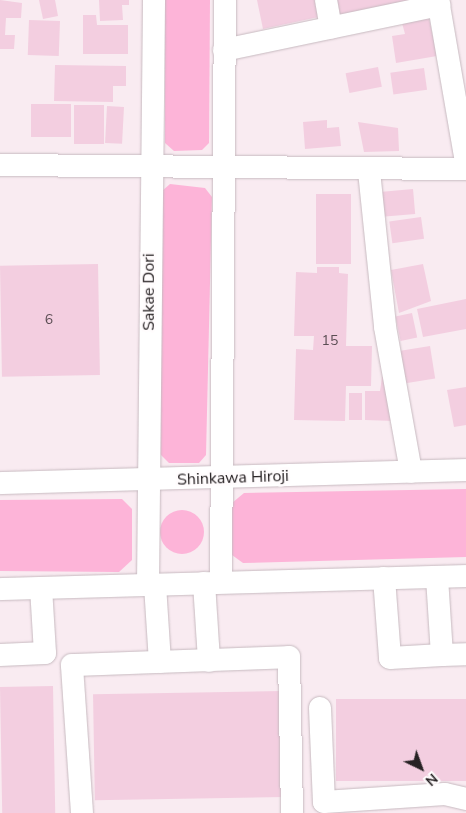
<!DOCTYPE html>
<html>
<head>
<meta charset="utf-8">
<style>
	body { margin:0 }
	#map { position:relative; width:466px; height:813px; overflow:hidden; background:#f9ebf1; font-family:"Nunito Sans",sans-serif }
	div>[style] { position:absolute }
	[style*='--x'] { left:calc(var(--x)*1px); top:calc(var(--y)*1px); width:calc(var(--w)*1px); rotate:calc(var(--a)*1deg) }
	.green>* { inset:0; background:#fdb4d8 }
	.round { border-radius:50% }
	.building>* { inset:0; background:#f3cee0; transform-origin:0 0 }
	.roads { filter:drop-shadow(0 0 1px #c7bac0) drop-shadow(0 0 1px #c7bac0) }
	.minor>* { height:22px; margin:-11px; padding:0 11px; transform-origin:11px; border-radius:11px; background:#fff }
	span { translate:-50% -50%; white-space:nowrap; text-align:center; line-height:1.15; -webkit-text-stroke:5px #fffcfd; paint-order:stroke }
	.number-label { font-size:14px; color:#5a4d53 }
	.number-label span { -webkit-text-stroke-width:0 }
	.street-label { font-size:16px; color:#272224 }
	.north { position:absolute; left:396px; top:743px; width:50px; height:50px; -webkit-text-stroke:4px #fffcfd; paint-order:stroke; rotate:138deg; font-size:14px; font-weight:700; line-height:20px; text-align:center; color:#272224 }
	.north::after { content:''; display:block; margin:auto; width:18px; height:22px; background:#272224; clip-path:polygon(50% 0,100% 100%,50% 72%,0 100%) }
</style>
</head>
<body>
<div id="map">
	<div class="green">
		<i style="clip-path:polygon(165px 0,210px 0,209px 143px,202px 150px,174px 151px,165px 143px)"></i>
		<i style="clip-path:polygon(170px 184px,205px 188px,212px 197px,206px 455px,199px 463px,169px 463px,160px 454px,162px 191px)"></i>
		<i style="clip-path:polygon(466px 489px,466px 557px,243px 563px,232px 555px,232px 503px,244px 493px)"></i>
		<i style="clip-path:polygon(122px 499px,132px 509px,132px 560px,119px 572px,0 571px,0 500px)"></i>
		<i class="round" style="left:160px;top:510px;width:44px;height:44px"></i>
	</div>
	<div class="building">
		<i style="clip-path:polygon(0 0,22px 3px,21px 18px,6px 18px,5px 35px,15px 35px,14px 49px,0 49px)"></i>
		<i style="clip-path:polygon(39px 0,55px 0,58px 16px,43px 19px)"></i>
		<i style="clip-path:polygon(99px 0,129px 0,129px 5px,122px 5px,123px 20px,100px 21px)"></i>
		<i style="clip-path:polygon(257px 0,319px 0,323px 16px,263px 29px)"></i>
		<i style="clip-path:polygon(336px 0,423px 0,340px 18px)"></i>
		<i style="clip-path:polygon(83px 15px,96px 15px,97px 25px,128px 25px,128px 54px,83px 54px)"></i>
		<i style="clip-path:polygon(429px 18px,437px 56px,396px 63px,392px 36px,405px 34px,402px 23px)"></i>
		<i style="left:29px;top:20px;width:31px;height:35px;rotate:2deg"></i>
		<i style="clip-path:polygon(55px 65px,126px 66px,126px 86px,113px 86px,113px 102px,54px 101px)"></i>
		<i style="left:378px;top:67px;width:20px;height:33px;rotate:79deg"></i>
		<i style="left:424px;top:68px;width:22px;height:34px;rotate:82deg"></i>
		<i style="left:31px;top:104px;width:40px;height:33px"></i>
		<i style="left:74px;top:105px;width:30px;height:39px"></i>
		<i style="left:107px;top:106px;width:17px;height:37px;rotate:3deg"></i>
		<i style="clip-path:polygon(327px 120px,327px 128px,339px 127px,341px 146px,305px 149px,303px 122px)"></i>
		<i style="clip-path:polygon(358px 122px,398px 128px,399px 151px,364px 152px)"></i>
		<i style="left:413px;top:189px;width:25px;height:36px;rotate:85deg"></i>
		<i style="left:316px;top:194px;width:35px;height:70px"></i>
		<i style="left:421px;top:217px;width:22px;height:32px;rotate:82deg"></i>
		<i style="left:98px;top:264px;width:111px;height:98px;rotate:89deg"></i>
		<i style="clip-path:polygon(423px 264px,431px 301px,399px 313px,391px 270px)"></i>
		<i style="clip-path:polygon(317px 267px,339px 267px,339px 273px,348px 274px,346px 346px,372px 346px,371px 386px,346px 386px,345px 421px,294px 420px,296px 349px,313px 350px,314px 336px,294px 336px,296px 272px,317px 273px)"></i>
		<i style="clip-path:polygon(466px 299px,466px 329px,423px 337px,417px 309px)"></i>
		<i style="left:412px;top:313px;width:25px;height:17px;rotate:78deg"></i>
		<i style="left:430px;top:346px;width:33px;height:33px;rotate:81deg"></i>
		<i style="clip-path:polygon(388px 376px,394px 421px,365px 420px,365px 391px,380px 391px,382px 377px)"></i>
		<i style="clip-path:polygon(466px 387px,466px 425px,454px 427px,447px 390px)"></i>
		<i style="left:349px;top:393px;width:13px;height:27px"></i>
		<i style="left:53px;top:686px;width:127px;height:53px;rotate:89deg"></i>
		<i style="left:282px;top:691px;width:106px;height:189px;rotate:89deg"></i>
		<i style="left:466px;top:699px;width:82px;height:130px;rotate:90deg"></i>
	</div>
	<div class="roads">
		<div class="minor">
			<i style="--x:326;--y:0;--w:28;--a:80"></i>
			<i style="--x:438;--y:0;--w:164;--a:80.2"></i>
			<i style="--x:224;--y:50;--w:220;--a:-11.8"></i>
			<i style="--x:0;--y:165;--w:466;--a:0.5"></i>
			<i style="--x:369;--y:171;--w:157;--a:84.1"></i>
			<i style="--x:385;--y:327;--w:147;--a:79.8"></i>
			<i style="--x:0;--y:483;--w:466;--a:-1.6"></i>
			<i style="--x:384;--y:578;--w:80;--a:85.7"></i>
			<i style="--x:390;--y:658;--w:52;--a:-3.3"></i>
			<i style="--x:442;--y:655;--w:78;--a:-93.7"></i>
			<i style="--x:221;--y:582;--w:582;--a:-89.61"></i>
			<i style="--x:204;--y:583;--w:78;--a:86.3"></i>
			<i style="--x:148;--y:585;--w:585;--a:-89.41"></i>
			<i style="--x:155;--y:585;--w:77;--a:86.3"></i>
			<i style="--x:0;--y:589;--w:466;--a:-1.6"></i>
			<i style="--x:0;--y:655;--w:45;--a:-2.5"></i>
			<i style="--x:45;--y:653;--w:65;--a:-93.5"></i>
			<i style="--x:442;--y:655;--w:24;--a:-2"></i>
			<i style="--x:320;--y:708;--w:94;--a:87.6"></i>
			<i style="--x:324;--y:802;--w:121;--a:-3.8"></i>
			<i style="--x:445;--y:794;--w:22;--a:13"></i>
			<i style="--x:82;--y:813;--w:148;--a:-93.9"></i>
			<i style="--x:72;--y:665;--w:217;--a:-2.1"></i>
			<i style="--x:289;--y:657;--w:156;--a:88.9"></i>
		</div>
	</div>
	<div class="number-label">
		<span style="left:49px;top:320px">6</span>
		<span style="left:330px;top:341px">15</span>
	</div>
	<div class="street-label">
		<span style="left:149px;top:292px;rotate:-90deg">Sakae Dori</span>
		<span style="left:233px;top:478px;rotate:-2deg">Shinkawa Hiroji</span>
	</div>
	<div class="north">N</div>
</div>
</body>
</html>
